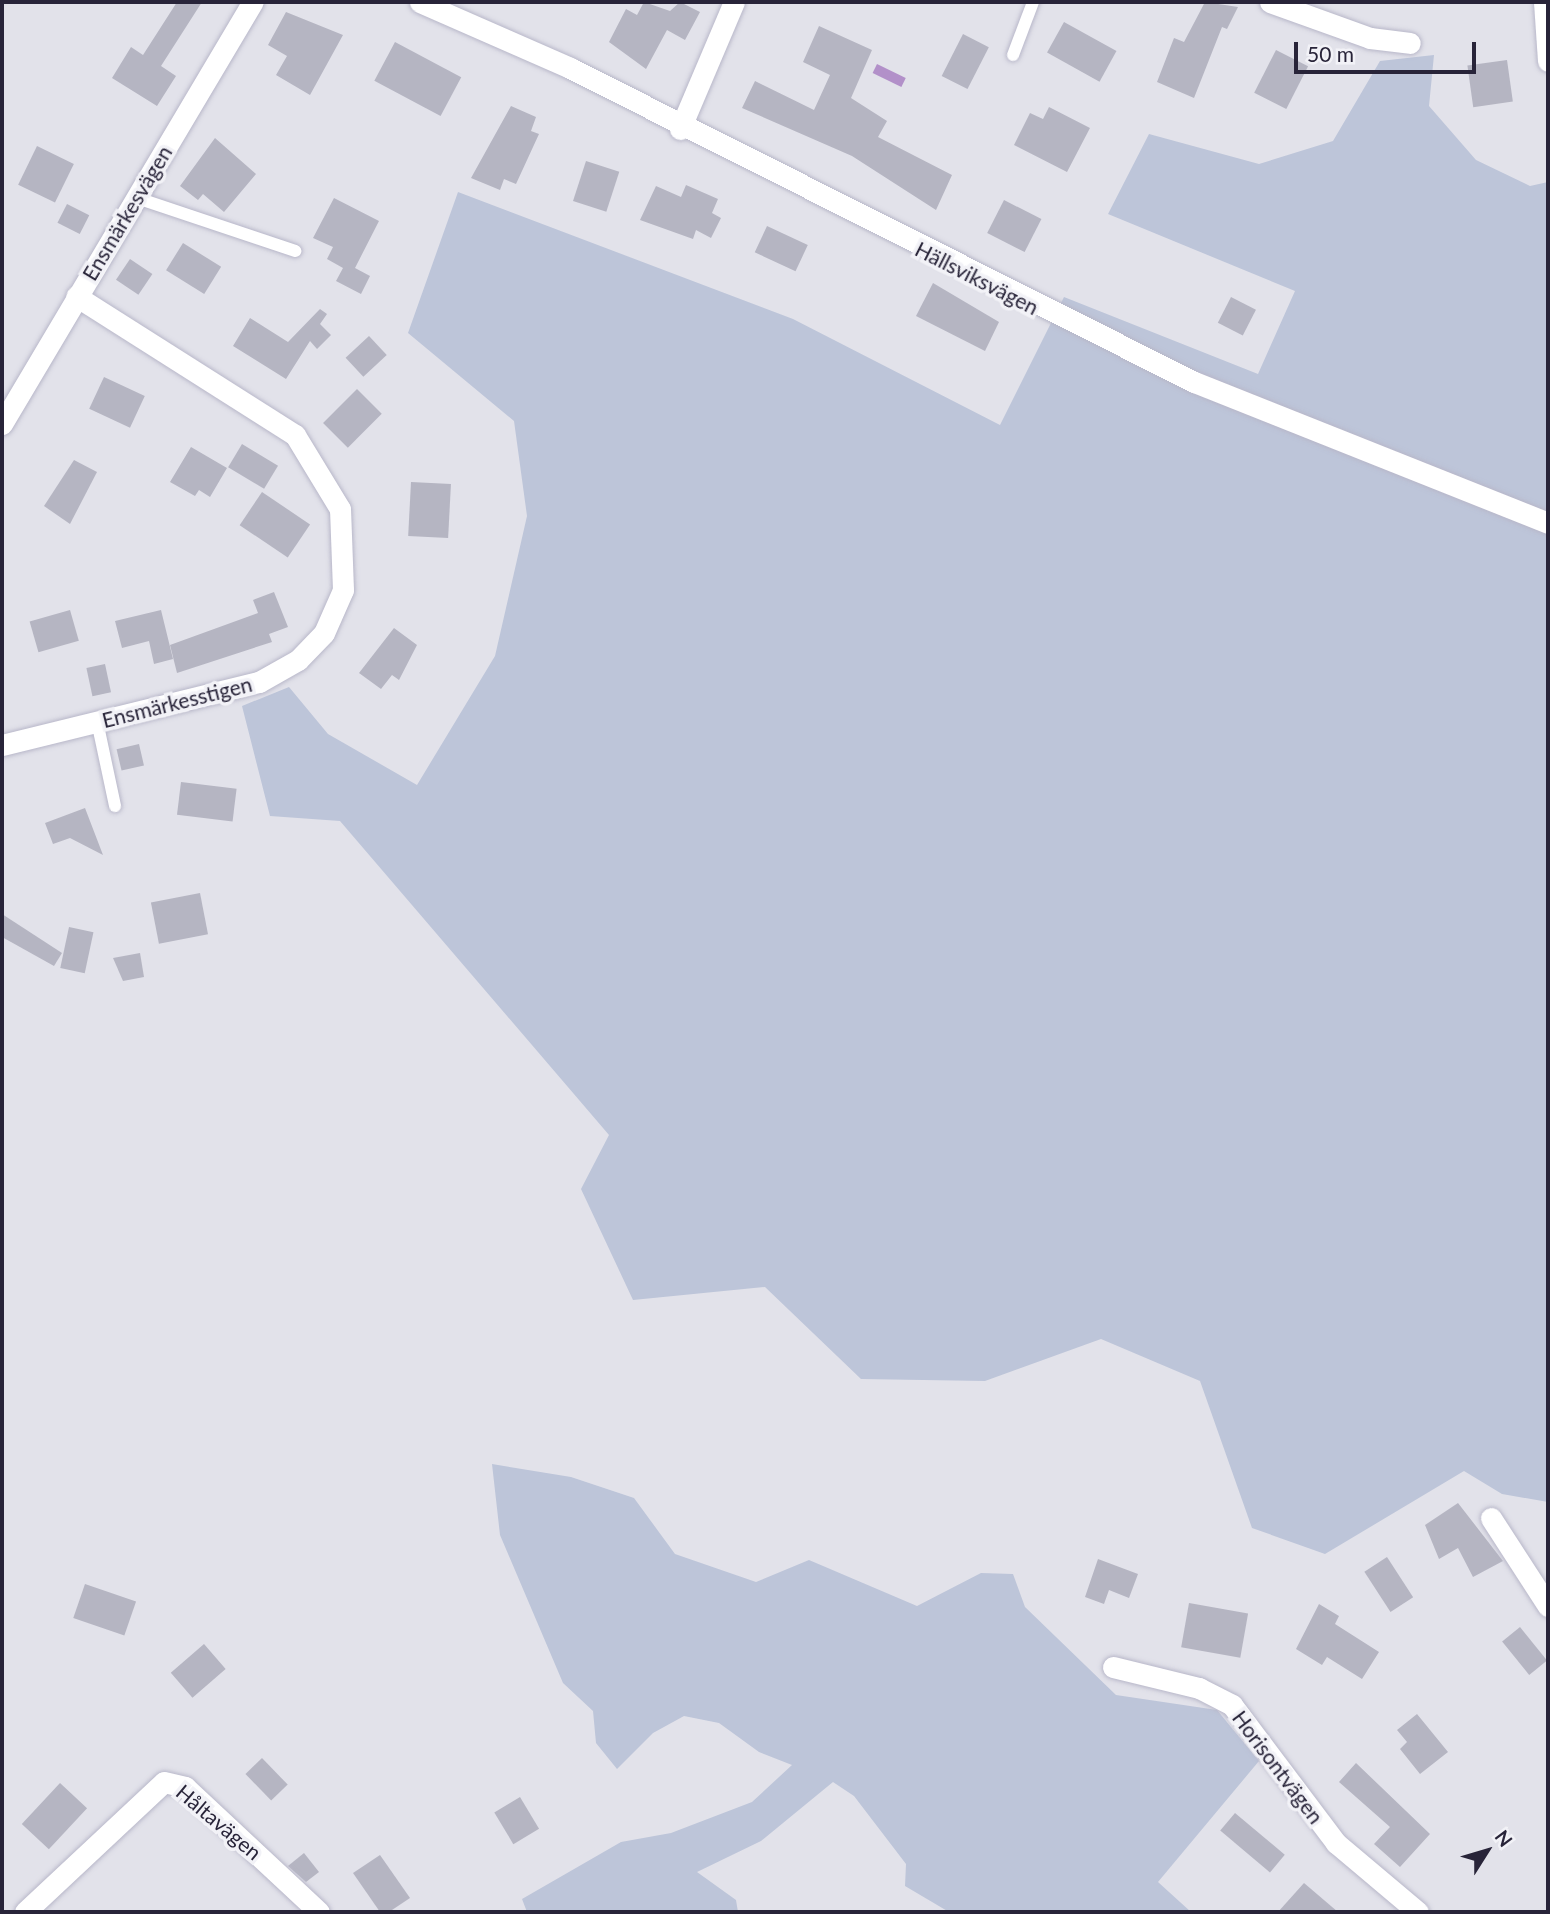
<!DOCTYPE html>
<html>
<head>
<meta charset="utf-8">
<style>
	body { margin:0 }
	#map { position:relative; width:1550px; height:1914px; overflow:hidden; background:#e2e2ea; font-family:Lato,sans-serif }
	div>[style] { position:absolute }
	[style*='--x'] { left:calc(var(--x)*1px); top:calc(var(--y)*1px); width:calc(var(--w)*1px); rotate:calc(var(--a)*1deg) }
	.green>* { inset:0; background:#bdc5d9 }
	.water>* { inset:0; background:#b290c9; transform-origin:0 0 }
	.building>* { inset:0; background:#b5b5c2; transform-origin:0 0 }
	.roads { filter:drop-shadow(0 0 2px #b8b7c9) drop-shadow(0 0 2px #b8b7c9) }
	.lane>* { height:12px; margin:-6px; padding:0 6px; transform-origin:6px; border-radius:6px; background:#fff }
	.street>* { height:21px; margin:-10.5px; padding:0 10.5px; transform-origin:10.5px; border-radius:10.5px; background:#fff }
	.secondary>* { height:21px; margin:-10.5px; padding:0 10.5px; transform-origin:10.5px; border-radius:10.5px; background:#fff }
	span { translate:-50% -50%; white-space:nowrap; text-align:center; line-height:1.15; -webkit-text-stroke:7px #f2f2f7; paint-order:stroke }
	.street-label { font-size:21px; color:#282439 }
	.frame { position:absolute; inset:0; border:4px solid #282439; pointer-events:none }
	.north { position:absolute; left:1452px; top:1816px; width:70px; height:70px; -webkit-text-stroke:5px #f2f2f7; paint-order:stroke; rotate:53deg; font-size:19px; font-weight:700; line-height:28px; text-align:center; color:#282439 }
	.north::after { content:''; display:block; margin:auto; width:24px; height:32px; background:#282439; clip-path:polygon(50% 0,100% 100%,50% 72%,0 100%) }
	.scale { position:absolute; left:1294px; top:42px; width:182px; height:32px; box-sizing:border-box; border:4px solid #282439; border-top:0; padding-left:9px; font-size:21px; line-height:24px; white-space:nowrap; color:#282439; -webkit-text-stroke:5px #f2f2f7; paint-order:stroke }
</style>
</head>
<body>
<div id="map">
	<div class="green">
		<i style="clip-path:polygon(1434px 55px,1429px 106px,1476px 160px,1530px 186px,1548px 182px,1548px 1502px,1502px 1494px,1464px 1471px,1325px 1554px,1252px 1528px,1200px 1381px,1101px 1339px,985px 1381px,861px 1379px,765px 1287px,633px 1300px,581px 1189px,609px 1135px,340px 821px,270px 816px,242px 706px,289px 687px,328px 734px,417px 785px,495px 656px,527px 516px,514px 421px,408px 333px,458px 192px,793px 319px,1000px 425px,1064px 297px,1258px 374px,1295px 291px,1108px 214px,1149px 134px,1259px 164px,1333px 141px,1380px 61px)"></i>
		<i style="clip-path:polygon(492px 1464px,571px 1477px,634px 1498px,675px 1554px,756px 1582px,809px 1560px,917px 1606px,981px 1573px,1013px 1574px,1025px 1607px,1116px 1695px,1217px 1710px,1259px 1761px,1158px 1882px,1191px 1912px,949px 1912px,905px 1886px,906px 1864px,854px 1796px,833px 1782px,761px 1841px,697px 1872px,736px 1900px,738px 1912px,527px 1912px,522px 1899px,621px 1842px,671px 1833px,752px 1802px,792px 1765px,759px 1752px,719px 1723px,684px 1716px,653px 1733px,617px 1769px,596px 1743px,593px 1711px,563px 1683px,500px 1535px)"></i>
	</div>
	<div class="water">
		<i style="left:877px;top:64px;width:32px;height:10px;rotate:26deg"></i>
	</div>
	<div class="building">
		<i style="clip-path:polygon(177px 2px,202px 2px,161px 66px,176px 76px,157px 106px,112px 78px,131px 47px,143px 55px)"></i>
		<i style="clip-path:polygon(644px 2px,670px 11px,680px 2px,700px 12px,685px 40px,667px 30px,646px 69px,609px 42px,626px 9px,637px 15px)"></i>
		<i style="clip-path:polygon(1205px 2px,1238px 7px,1227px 29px,1222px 27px,1194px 98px,1157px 82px,1174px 38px,1184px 42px)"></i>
		<i style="clip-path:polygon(286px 12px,343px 35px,310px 95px,276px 75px,287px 56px,268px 45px)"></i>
		<i style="left:1064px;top:22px;width:60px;height:35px;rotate:29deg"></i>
		<i style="clip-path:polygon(819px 26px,872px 50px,851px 98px,887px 121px,878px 137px,952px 175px,936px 210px,852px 156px,742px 108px,755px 81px,814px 110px,830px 75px,803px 62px)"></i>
		<i style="left:963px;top:34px;width:29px;height:47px;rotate:27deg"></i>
		<i style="left:395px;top:42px;width:75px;height:44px;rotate:28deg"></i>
		<i style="left:1276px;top:50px;width:36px;height:48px;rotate:27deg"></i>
		<i style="left:1507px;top:60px;width:42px;height:40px;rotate:82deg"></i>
		<i style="clip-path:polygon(511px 106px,536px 117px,531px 131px,539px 134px,516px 184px,504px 179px,500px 190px,471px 178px)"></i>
		<i style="clip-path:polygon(1049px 107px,1090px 128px,1067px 172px,1014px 145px,1030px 113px,1043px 119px)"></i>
		<i style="clip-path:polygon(215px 138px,256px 174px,224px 212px,203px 194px,198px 200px,180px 186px)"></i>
		<i style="left:37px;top:146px;width:41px;height:43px;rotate:26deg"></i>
		<i style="left:586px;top:161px;width:35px;height:42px;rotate:18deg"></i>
		<i style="clip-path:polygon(686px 185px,718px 199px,712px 213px,721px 218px,711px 238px,696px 230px,693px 239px,640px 220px,656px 186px,681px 197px)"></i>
		<i style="clip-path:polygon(334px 198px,379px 221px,355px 268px,370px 276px,361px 294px,336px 281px,343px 268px,327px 259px,333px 247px,313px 238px)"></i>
		<i style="left:1004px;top:200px;width:42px;height:37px;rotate:27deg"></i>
		<i style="left:67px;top:204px;width:25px;height:21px;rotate:27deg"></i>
		<i style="left:767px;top:226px;width:45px;height:29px;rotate:25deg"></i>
		<i style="left:183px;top:243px;width:45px;height:32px;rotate:32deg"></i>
		<i style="left:130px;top:259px;width:27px;height:25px;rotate:34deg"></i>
		<i style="clip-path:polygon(933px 283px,999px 322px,985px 351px,916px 316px)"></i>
		<i style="left:1231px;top:297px;width:28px;height:29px;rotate:27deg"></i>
		<i style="clip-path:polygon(320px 309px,327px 314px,320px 324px,331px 335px,317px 349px,310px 341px,286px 379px,233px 346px,250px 318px,288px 342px)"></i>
		<i style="left:369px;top:336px;width:26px;height:32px;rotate:47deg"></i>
		<i style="left:104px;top:377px;width:45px;height:35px;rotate:25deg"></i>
		<i style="left:357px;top:389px;width:35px;height:48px;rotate:45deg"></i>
		<i style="left:242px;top:444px;width:42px;height:27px;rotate:31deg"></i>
		<i style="clip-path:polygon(191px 447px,227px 468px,210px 497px,199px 490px,195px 496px,170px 482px)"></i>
		<i style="clip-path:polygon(74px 460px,97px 472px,70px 524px,44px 506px)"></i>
		<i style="left:411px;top:482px;width:40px;height:54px;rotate:3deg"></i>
		<i style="left:262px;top:492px;width:58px;height:40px;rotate:34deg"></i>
		<i style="clip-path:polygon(274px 592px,288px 627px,269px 634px,272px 642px,177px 673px,170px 645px,258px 613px,253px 600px)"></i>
		<i style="left:70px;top:610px;width:32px;height:42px;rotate:74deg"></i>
		<i style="clip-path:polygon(161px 610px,173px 659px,154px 664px,149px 641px,122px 648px,115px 621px)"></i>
		<i style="clip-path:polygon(394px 628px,417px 645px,399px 680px,392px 675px,381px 689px,359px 673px)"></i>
		<i style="left:105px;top:664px;width:29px;height:19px;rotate:78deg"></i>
		<i style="left:139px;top:744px;width:22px;height:23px;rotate:77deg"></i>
		<i style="left:181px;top:782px;width:56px;height:33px;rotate:7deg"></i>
		<i style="clip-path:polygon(85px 808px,103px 855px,70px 838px,53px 844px,45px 823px)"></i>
		<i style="left:200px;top:893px;width:42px;height:50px;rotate:79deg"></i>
		<i style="clip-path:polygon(2px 914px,62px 953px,54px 966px,2px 937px)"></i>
		<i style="left:69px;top:927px;width:25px;height:42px;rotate:12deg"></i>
		<i style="clip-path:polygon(140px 953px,144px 977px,123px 981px,113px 958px)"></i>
		<i style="clip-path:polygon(1458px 1503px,1503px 1561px,1473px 1577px,1458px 1548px,1439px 1559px,1425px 1525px)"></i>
		<i style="left:1387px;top:1557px;width:48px;height:27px;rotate:57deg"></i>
		<i style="clip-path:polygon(1098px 1559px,1138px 1574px,1129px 1598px,1109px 1590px,1104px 1604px,1085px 1597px)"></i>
		<i style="left:85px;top:1584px;width:54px;height:36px;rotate:19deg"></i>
		<i style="left:1189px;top:1603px;width:60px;height:45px;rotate:10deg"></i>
		<i style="clip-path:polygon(1319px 1604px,1339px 1616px,1335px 1624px,1379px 1652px,1362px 1679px,1327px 1657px,1322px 1665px,1296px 1649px)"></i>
		<i style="left:1520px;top:1627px;width:43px;height:23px;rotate:51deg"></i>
		<i style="left:204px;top:1644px;width:33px;height:44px;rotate:49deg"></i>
		<i style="clip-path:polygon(1417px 1714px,1448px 1752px,1420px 1774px,1400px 1749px,1407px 1742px,1397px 1730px)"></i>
		<i style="left:262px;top:1758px;width:37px;height:23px;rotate:46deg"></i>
		<i style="clip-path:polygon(1356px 1763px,1430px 1834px,1400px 1867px,1374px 1844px,1390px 1827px,1339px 1782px)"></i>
		<i style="left:60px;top:1783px;width:37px;height:56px;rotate:43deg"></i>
		<i style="left:520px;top:1797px;width:37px;height:30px;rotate:59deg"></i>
		<i style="left:1235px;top:1813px;width:65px;height:23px;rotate:40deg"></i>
		<i style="clip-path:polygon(304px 1853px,319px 1872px,306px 1882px,288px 1866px)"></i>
		<i style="clip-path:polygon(380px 1855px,410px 1898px,389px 1912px,380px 1912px,353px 1873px)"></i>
		<i style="clip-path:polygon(1304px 1883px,1338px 1912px,1278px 1912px)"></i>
	</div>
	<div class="roads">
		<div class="lane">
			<i style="--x:1013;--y:55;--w:57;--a:-69.3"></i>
			<i style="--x:137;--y:198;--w:167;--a:18.5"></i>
			<i style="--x:97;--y:721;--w:87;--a:78"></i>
		</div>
		<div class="street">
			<i style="--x:1270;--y:2;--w:106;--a:19.8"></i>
			<i style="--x:1370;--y:38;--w:40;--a:7.1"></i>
			<i style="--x:1544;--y:2;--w:59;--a:86.1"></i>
			<i style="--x:680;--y:129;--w:138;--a:-67"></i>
			<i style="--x:2;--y:424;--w:491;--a:-59.3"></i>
			<i style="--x:2;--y:745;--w:265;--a:-13.8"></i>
			<i style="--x:259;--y:682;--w:45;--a:-29.4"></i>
			<i style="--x:298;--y:660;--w:37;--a:-46"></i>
			<i style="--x:324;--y:633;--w:47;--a:-66.2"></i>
			<i style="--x:343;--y:590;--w:81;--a:-92.1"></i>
			<i style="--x:340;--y:509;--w:87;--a:-121.3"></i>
			<i style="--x:295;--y:435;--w:259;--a:-147.6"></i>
			<i style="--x:1491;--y:1518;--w:105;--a:57.1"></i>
			<i style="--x:1113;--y:1667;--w:89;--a:13.7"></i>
			<i style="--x:1199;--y:1688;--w:37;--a:27"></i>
			<i style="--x:1232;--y:1705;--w:173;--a:53"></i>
			<i style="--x:1336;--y:1843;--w:107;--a:40.1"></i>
			<i style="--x:25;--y:1912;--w:190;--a:-43.1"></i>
			<i style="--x:164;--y:1782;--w:22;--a:13"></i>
			<i style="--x:185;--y:1787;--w:183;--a:43"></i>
		</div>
		<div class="secondary">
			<i style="--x:420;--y:2;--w:164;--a:23.7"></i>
			<i style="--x:570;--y:68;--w:699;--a:26.71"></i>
			<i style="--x:1194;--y:382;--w:381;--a:21.7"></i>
		</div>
	</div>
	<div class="street-label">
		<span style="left:127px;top:213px;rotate:-59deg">Ensmärkesvägen</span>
		<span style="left:977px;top:278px;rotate:27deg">Hällsviksvägen</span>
		<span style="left:177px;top:702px;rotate:-14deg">Ensmärkesstigen</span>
		<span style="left:1278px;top:1767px;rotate:53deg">Horisontvägen</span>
		<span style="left:219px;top:1822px;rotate:40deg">Håltavägen</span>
	</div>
	<div class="frame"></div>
	<div class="north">N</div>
	<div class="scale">50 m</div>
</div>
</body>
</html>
